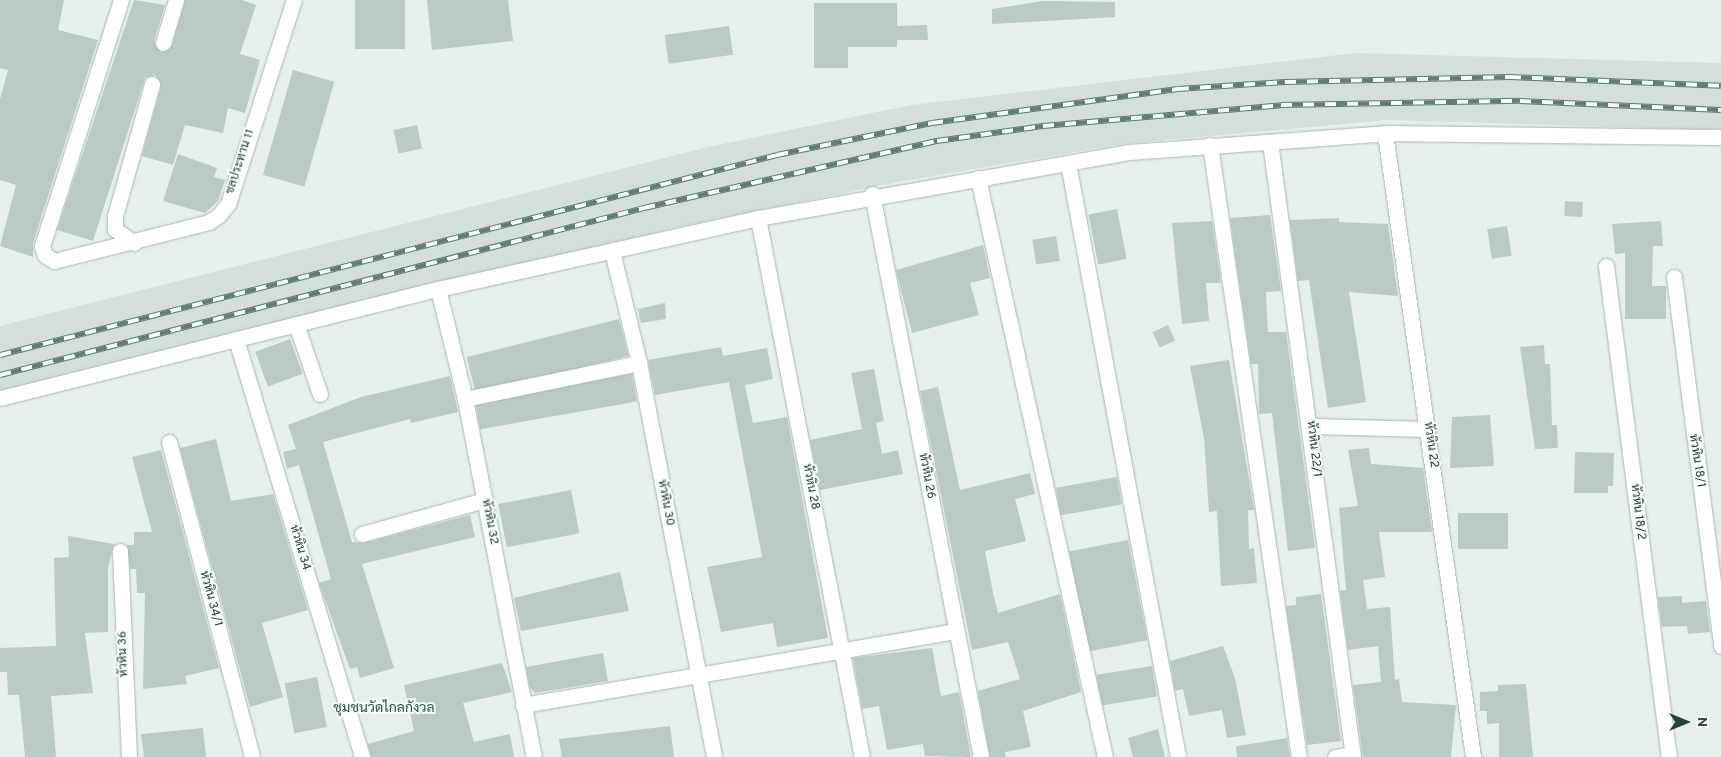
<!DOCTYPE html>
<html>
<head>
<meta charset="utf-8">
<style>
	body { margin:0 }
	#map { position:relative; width:1721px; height:757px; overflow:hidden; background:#e6efeb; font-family:Overpass,Sarabun,sans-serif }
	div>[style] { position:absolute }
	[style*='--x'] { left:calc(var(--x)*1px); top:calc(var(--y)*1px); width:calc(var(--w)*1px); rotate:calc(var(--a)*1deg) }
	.built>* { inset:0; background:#d4dfda }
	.building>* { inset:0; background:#bbcac4; transform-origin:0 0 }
	.roads { filter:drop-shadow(0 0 1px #a8b8b2) drop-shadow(0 0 1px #a8b8b2) }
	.minor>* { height:15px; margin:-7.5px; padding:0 7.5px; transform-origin:7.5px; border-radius:7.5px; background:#fff }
	.rail>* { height:5.5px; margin-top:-2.75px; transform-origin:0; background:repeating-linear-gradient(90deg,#f7fbf9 0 11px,#5f7d75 0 22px); box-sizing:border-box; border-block:1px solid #5f7d75 }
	span { translate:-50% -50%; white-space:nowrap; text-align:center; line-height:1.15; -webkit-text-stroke:4px #f7fbf9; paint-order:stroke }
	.street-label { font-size:12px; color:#24423a }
	.neighbourhood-label { font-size:14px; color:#1f5548 }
	.north { position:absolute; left:1661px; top:697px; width:50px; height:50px; -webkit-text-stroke:4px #f7fbf9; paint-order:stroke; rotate:90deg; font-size:14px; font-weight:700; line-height:20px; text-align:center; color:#24423a }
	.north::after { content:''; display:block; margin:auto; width:18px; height:22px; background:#24423a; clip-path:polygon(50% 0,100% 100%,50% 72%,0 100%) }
</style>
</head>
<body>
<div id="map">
	<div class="built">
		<i style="clip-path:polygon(1355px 53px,1721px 63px,1721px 130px,1389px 120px,1121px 144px,898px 182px,673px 228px,0 392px,0 326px,708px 147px,911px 105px)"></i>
	</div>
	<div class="building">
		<i style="clip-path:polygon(0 0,64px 0,58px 30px,98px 40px,33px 243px,33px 257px,0 246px,16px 185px,0 180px,0 99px,8px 70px,0 68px)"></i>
		<i style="clip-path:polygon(134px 0,165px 5px,154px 41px,161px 52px,172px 46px,185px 0,242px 0,256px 5px,240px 54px,260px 60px,245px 113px,228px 108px,223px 133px,185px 125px,173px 165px,142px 156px,161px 86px,155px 75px,145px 78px,93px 241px,57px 230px)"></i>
		<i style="left:355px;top:0;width:50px;height:49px"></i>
		<i style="clip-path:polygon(427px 0,508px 0,513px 41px,432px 50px)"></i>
		<i style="clip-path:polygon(1043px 1px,1115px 2px,1115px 17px,992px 24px,992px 9px)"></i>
		<i style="clip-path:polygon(814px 3px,897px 3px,897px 26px,927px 25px,928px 40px,897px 40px,897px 47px,848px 47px,848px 68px,814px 68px)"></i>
		<i style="left:729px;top:26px;width:29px;height:65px;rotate:82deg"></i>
		<i style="left:293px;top:70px;width:43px;height:109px;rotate:16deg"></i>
		<i style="left:417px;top:125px;width:24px;height:24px;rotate:78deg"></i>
		<i style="clip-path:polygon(178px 154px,217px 168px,214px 177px,225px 180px,218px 201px,205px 213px,163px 201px)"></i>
		<i style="left:1565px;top:201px;width:18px;height:15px;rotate:3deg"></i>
		<i style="left:1117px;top:209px;width:51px;height:29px;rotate:79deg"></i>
		<i style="clip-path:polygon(1270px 215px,1281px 291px,1266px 292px,1268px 332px,1286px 332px,1315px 548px,1288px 551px,1272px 413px,1259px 414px,1258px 364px,1251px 364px,1230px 218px)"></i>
		<i style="clip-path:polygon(1339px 218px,1339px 222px,1388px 224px,1398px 296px,1349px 292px,1366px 402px,1328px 408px,1309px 280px,1298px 281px,1290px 220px)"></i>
		<i style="clip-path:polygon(1212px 221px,1221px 283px,1206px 283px,1209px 321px,1182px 324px,1172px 223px)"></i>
		<i style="clip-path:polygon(1661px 221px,1663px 246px,1653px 246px,1652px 286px,1666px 286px,1666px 319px,1625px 319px,1625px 253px,1615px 254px,1612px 224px)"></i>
		<i style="left:1507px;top:226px;width:30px;height:20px;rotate:81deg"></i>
		<i style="left:1056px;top:236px;width:25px;height:24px;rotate:81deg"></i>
		<i style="clip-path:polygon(983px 245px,990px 278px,970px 283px,979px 315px,912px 333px,896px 270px)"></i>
		<i style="clip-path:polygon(665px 303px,666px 319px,641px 323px,638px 309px)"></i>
		<i style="left:619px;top:319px;width:38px;height:157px;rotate:76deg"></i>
		<i style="left:1168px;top:325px;width:17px;height:17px;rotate:65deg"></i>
		<i style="left:290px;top:339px;width:37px;height:37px;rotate:70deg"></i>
		<i style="clip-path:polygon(1544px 345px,1545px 364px,1550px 364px,1552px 425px,1557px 425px,1558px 448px,1535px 449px,1520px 347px)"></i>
		<i style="clip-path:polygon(721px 347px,723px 356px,767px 348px,773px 379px,745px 385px,753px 423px,787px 417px,828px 638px,777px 647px,773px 623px,721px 632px,707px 567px,762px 557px,729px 382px,655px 395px,648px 360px)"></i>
		<i style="clip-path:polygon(1229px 360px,1254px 510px,1248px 510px,1249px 549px,1254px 548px,1257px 583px,1221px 586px,1217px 511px,1209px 512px,1204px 438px,1190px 366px)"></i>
		<i style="clip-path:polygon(874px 369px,884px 421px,876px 423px,882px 454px,898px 450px,903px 474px,820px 490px,810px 440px,862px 429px,851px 373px)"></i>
		<i style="left:632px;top:374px;width:28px;height:159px;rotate:80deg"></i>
		<i style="clip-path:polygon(450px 376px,458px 412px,411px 423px,410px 419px,323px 442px,352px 542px,364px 543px,470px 515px,475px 537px,362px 564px,394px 668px,360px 678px,357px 667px,350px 669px,319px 583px,331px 579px,299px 465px,287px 469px,283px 452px,296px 449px,288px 425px,361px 397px)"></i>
		<i style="clip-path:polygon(938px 387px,960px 490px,1030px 473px,1035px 494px,1015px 499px,1026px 541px,985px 551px,993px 593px,998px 613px,1060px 594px,1081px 692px,1023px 711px,1031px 747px,1005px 752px,1006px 757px,990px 757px,978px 691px,1020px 679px,1008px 642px,972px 650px,920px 391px)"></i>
		<i style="clip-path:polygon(1490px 415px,1494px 466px,1450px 468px,1452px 417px)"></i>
		<i style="clip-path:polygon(216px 439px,231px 501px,273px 494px,308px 610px,262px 623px,283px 697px,250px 707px,180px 448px)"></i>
		<i style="clip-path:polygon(1369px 448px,1371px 464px,1423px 468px,1432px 532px,1379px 532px,1385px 577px,1363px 580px,1367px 609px,1390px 607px,1395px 680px,1399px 679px,1402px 702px,1456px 705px,1451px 757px,1363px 757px,1353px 685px,1381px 682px,1378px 646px,1348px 650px,1340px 591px,1346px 590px,1339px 508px,1358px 506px,1348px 450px)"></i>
		<i style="clip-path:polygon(161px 450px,219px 668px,185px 676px,187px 684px,143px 689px,145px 593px,137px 593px,136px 569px,130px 569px,127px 545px,134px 545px,134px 532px,152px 532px,132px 457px)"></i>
		<i style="clip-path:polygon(1575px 452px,1614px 453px,1613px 486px,1608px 486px,1608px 493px,1574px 493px)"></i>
		<i style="left:1117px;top:477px;width:28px;height:62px;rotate:80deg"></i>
		<i style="left:571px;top:490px;width:44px;height:74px;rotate:79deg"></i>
		<i style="left:1458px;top:513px;width:50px;height:36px"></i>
		<i style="clip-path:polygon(68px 536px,114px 544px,108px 568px,108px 632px,85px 633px,93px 693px,51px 696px,56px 757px,25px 757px,19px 695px,8px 695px,7px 672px,0 672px,0 648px,56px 646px,54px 558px,69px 557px)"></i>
		<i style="left:1128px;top:540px;width:102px;height:60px;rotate:79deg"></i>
		<i style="clip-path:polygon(620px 572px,629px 611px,521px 631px,514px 598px)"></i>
		<i style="clip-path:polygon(1321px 594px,1341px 741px,1307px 745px,1286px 606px,1296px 605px,1296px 597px)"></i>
		<i style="clip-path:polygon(1682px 596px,1682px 603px,1706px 601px,1710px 632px,1688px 634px,1687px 626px,1662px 627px,1658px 597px)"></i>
		<i style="clip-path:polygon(1223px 646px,1235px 678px,1246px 735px,1227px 738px,1222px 710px,1189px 716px,1183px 689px,1175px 691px,1170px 661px)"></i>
		<i style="clip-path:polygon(932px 648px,941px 696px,959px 692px,971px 757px,925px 756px,923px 744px,887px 750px,879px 706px,862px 709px,853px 658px)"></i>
		<i style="clip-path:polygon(603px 653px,608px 681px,535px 693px,530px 688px,526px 667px)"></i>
		<i style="clip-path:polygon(502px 663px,512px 692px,463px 703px,474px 742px,510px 734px,514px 757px,371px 757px,368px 744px,414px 731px,404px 685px)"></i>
		<i style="left:1152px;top:666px;width:31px;height:56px;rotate:81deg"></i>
		<i style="left:317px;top:677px;width:51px;height:33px;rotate:79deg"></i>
		<i style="clip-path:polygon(1526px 684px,1533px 757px,1499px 757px,1499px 723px,1487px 724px,1487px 711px,1480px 711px,1480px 692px,1498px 691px,1498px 685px)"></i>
		<i style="clip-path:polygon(670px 726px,674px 757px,562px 757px,559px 739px)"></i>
		<i style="clip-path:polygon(203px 728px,206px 757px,144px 757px,141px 734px)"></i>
		<i style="clip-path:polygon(1158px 729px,1165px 757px,1133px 757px,1128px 738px)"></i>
		<i style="left:1287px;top:738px;width:19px;height:52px;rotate:81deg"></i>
	</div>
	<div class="roads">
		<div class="minor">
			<i style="--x:121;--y:0;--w:258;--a:107.8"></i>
			<i style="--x:42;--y:246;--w:9;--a:72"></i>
			<i style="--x:45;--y:255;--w:11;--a:34"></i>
			<i style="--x:54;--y:261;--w:160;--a:-14.1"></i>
			<i style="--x:209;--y:222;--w:12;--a:-35"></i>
			<i style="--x:219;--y:215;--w:14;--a:-51"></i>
			<i style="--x:228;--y:204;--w:214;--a:-72.1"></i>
			<i style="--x:163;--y:43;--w:45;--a:-73.2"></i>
			<i style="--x:1385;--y:133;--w:630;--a:81.97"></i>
			<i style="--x:1270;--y:142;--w:621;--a:82.31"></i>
			<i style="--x:1210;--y:145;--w:618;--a:81.73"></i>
			<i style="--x:1068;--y:163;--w:604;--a:79.51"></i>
			<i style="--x:978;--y:178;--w:593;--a:77.63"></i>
			<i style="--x:872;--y:194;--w:573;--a:79.04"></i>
			<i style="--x:758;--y:218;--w:549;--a:79.08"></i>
			<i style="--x:134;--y:243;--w:24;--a:-144"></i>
			<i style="--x:115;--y:229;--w:13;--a:-90"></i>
			<i style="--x:115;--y:216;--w:137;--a:-74.3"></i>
			<i style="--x:612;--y:251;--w:115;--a:76.4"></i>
			<i style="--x:639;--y:363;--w:401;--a:79.2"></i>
			<i style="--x:1606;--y:266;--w:495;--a:82.7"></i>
			<i style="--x:1674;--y:277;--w:372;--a:82.7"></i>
			<i style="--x:438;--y:289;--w:113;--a:76.2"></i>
			<i style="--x:465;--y:399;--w:365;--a:79.1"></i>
			<i style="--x:296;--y:324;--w:74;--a:71.1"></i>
			<i style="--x:236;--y:339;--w:437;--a:73.2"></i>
			<i style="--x:0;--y:398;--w:451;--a:-14"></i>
			<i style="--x:438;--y:289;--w:328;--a:-12.5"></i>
			<i style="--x:758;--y:218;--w:377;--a:-10.1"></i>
			<i style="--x:1129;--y:152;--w:257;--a:-4.2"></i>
			<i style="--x:1385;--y:133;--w:336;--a:0.7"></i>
			<i style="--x:465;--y:399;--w:178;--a:-11.7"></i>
			<i style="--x:1311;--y:426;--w:117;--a:1.5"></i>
			<i style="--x:169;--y:442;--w:326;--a:75.2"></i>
			<i style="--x:362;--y:534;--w:128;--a:-15.5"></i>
			<i style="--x:120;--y:551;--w:206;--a:87.5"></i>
			<i style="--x:523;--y:705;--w:438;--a:-9.7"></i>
			<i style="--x:1335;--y:757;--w:17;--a:-10"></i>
		</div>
	</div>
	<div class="rail">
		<i style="--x:0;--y:355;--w:802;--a:-14.43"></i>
		<i style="--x:777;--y:155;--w:158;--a:-11.7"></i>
		<i style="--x:932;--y:123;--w:248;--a:-7.9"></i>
		<i style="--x:1178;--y:89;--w:107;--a:-3.7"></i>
		<i style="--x:1285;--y:82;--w:225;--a:-1.3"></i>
		<i style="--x:1510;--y:77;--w:211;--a:2.4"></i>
		<i style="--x:0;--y:375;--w:665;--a:-14.54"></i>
		<i style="--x:644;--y:208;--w:301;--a:-12.9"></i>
		<i style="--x:937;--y:141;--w:107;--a:-8.1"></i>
		<i style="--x:1043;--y:126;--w:239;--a:-5"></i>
		<i style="--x:1281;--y:105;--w:239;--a:-1"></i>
		<i style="--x:1520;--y:101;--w:201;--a:2.6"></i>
	</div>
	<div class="street-label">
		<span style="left:241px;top:162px;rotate:-72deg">ชลประทาน 11</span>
		<span style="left:1430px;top:445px;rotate:82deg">หัวหิน 22</span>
		<span style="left:1313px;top:449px;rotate:83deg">หัวหิน 22/1</span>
		<span style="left:1696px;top:461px;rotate:81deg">หัวหิน 18/1</span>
		<span style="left:926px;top:476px;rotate:79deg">หัวหิน 26</span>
		<span style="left:810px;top:487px;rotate:79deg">หัวหิน 28</span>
		<span style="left:665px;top:503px;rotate:79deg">หัวหิน 30</span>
		<span style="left:1637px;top:512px;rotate:83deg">หัวหิน 18/2</span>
		<span style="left:489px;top:522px;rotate:79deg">หัวหิน 32</span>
		<span style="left:299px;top:548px;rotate:73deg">หัวหิน 34</span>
		<span style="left:210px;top:599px;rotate:75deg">หัวหิน 34/1</span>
		<span style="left:124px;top:654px;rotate:-92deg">หัวหิน 36</span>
	</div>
	<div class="neighbourhood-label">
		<span style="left:384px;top:709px">ชุมชนวัดไกลกังวล</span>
	</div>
	<div class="north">N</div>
</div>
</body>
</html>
